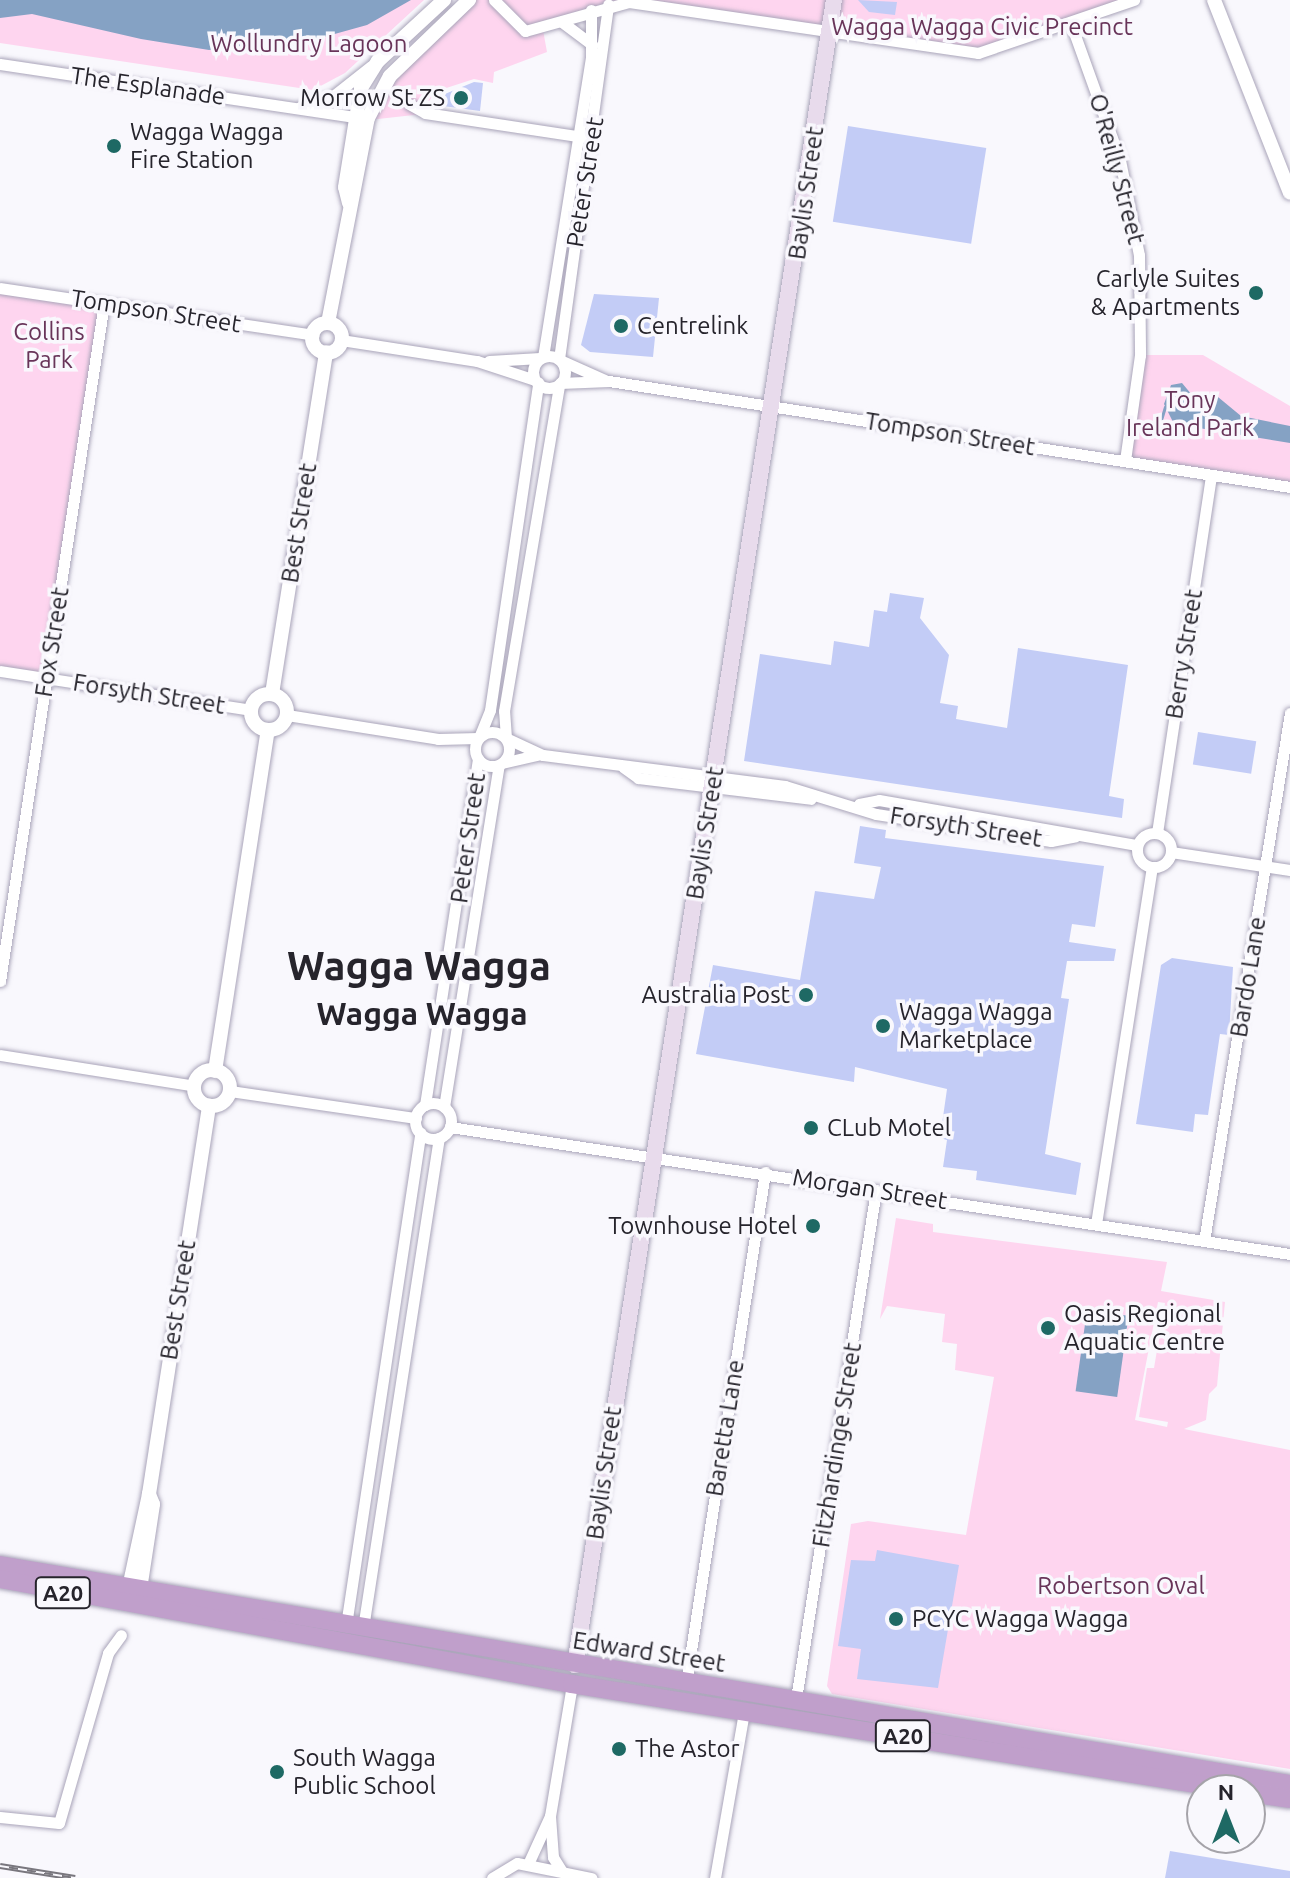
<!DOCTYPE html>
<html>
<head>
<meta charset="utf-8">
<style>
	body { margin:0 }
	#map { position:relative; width:1290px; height:1878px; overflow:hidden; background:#f9f8fd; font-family:Ubuntu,sans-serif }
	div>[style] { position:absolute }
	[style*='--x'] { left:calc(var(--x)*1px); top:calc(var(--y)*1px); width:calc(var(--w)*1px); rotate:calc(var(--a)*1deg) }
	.green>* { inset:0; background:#fed5ef }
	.water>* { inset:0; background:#85a2c4; transform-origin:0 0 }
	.stream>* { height:3px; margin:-1.5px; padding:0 1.5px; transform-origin:1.5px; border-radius:1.5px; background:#85a2c4 }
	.building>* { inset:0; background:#c3ccf6; transform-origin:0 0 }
	.roads { filter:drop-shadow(0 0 2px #a9a4b9) drop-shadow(0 0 2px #a9a4b9) }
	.minor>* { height:11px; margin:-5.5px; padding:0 5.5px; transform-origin:5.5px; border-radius:5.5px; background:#fff }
	.minor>.ring { margin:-5.5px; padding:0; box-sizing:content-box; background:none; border:11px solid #fff; border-radius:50% }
	.tertiary>* { height:14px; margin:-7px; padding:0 7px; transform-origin:7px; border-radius:7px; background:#fff }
	.tertiary>.ring { margin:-7px; padding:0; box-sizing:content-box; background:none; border:14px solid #fff; border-radius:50% }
	.secondary>* { height:16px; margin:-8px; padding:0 8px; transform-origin:8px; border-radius:8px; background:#e8dbec }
	.trunk>* { height:18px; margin:-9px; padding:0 9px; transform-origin:9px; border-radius:9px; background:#c09fcb }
	.rail>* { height:6px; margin-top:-3px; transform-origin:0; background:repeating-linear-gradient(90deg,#f9f8fd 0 9px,#79777e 0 18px); box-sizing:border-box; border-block:2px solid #79777e }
	.dots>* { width:22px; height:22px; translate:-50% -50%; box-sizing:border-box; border:4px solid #f9f8fd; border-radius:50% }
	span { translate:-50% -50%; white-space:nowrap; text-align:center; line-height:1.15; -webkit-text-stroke:7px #f9f8fd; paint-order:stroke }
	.shield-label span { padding:2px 6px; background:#f9f8fd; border:2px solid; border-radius:6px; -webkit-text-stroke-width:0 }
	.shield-label { font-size:22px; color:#26242c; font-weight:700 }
	.park-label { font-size:24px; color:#683459 }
	.street-label { font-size:24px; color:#26242c }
	.poi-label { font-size:24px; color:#26242c }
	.right { translate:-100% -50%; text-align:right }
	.left { translate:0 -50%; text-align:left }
	.district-label { font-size:32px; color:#26242c; font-weight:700 }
	.town-label { font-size:40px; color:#26242c; font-weight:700 }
	.north { position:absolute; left:1186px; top:1774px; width:80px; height:80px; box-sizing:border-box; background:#f9f8fd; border:2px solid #a5a3a9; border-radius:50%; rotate:0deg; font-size:22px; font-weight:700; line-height:32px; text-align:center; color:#26242c }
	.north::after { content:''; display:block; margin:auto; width:28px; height:36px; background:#1e6964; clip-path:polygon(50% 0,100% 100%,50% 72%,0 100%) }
</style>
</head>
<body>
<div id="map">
	<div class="green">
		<i style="clip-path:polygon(0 0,424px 0,345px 73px,313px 90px,0 43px)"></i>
		<i style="clip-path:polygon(471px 0,492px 0,513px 25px,543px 30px,547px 52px,494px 72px,493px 83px,474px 79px,434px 92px,423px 114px,369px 120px,383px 91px)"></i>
		<i style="clip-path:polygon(494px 0,1134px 0,993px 52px,639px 2px,525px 31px)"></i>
		<i style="clip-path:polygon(0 288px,104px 303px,46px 678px,0 671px)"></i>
		<i style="clip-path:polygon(1140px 355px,1203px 355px,1290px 406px,1290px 487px,1125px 461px)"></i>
		<i style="clip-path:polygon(evenodd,896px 1218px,933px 1224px,933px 1232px,1167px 1262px,1161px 1291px,1225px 1302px,1217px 1386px,1209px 1394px,1206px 1420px,1184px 1429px,1290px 1450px,1290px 1769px,832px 1694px,827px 1686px,851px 1524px,868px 1521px,966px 1535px,994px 1377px,955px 1370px,957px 1344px,942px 1342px,945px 1314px,887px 1306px,880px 1319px,896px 1218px,1158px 1302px,1165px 1303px,1154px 1368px,1147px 1368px,1139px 1417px,1168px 1422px,1167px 1427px,1135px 1420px,1158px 1302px)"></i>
	</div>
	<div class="water">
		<i style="clip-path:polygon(0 0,411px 0,367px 25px,259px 55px,240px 46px,209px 50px,141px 39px,32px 14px,0 18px)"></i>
		<i style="clip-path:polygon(1182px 383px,1197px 401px,1218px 397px,1241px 416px,1290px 426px,1290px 443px,1174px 424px,1164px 404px,1171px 385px)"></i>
		<i style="left:1087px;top:1310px;width:42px;height:82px;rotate:8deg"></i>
	</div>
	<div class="stream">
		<i style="--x:1160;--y:423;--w:17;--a:-73"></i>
	</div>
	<div class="building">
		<i style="clip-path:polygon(858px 0,897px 2px,895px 15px,869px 12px)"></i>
		<i style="clip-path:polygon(474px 82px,483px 83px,480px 111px,443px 106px,440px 96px)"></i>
		<i style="left:848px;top:126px;width:140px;height:97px;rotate:9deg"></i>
		<i style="clip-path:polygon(594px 294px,659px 298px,653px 357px,590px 352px,581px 345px)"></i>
		<i style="clip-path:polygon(890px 593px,924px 598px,920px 618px,949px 655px,940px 703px,958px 706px,956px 719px,1007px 728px,1018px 648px,1128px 665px,1109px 796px,1124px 799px,1122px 818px,744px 761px,760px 654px,831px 665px,834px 641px,869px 647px,874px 610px,887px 612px)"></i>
		<i style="left:1198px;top:732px;width:59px;height:33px;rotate:9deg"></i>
		<i style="clip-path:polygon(860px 826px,886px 830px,885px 838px,1104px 866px,1095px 927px,1072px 924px,1069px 942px,1116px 949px,1114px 961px,1067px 961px,1061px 998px,1069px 999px,1045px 1154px,1081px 1163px,1076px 1195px,976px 1180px,977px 1171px,943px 1167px,947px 1140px,940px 1138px,947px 1089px,855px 1067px,854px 1082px,696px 1054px,713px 965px,800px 980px,815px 891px,874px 899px,881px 867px,854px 863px)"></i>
		<i style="clip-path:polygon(1172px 958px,1233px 967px,1229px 1035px,1220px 1034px,1208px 1115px,1195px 1114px,1193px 1132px,1136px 1124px,1161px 965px)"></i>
		<i style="clip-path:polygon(877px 1550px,959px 1565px,938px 1688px,857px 1679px,861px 1649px,838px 1646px,851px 1560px,875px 1561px)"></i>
		<i style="clip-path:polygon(1170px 1851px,1290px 1871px,1290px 1878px,1165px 1878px)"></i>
	</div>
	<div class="roads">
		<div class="minor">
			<i style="--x:494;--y:0;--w:44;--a:45"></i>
			<i style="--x:525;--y:31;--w:108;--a:-15.6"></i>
			<i style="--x:629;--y:2;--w:353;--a:8.3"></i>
			<i style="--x:978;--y:53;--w:165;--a:-18.8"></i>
			<i style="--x:562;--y:22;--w:38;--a:37"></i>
			<i style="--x:1071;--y:24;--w:145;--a:70.2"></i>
			<i style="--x:1120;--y:160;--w:97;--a:78.7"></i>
			<i style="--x:1139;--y:255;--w:100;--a:89.4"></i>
			<i style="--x:1140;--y:355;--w:107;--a:98.1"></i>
			<i style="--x:0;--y:64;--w:367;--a:8.5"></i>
			<i style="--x:409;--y:104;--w:18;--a:29"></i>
			<i style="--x:425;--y:113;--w:161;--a:8.6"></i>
			<i style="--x:300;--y:107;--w:35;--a:-18"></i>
			<i style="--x:333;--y:96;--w:48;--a:-38.3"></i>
			<i style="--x:0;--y:288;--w:317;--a:8.5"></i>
			<i style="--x:341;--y:340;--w:138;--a:8.8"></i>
			<i style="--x:477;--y:361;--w:61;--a:18.1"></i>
			<i class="ring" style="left:533px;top:356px;width:21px;height:21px"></i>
			<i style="--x:543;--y:357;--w:305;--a:-80.9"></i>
			<i style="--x:591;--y:56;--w:46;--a:-90"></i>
			<i style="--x:559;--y:359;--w:358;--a:-82.1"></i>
			<i style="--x:560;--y:360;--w:49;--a:24"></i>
			<i style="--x:489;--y:361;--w:51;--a:-3.4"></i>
			<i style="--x:560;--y:383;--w:49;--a:-2.3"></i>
			<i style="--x:609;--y:381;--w:689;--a:8.85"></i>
			<i style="--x:0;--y:671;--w:254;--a:8.8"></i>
			<i style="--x:287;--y:715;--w:153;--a:9"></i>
			<i style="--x:438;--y:739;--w:40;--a:-1.4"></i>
			<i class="ring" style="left:475px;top:732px;width:23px;height:23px"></i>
			<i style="--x:480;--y:735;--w:27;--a:-68"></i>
			<i style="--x:490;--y:710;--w:331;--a:-81.6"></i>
			<i style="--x:506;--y:738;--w:27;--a:-94"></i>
			<i style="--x:504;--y:711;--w:331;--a:-80.4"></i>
			<i style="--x:508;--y:739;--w:38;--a:25"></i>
			<i style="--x:543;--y:755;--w:244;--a:7.3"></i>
			<i style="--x:785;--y:786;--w:95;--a:17.1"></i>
			<i style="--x:876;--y:814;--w:177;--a:8.8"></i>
			<i style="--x:1051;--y:841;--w:25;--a:-11"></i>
			<i style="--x:502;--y:763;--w:37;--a:-13"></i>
			<i style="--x:623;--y:767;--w:19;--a:36"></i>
			<i style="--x:638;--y:778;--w:174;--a:6.9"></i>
			<i style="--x:859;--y:804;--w:20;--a:-11"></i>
			<i style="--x:879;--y:800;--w:262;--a:9.9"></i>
			<i class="ring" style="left:1137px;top:833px;width:23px;height:23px"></i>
			<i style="--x:1157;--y:833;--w:362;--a:-81.4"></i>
			<i style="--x:1171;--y:852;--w:120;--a:8.6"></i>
			<i style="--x:0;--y:981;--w:686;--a:-81.28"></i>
			<i style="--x:0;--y:1055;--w:197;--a:9"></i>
			<i style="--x:230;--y:1091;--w:188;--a:8.3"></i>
			<i class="ring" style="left:415px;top:1103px;width:25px;height:25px"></i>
			<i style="--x:425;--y:1105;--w:350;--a:-81.3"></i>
			<i style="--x:444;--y:1107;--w:346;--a:-80.9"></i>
			<i style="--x:450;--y:1127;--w:850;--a:8.6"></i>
			<i style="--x:1096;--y:1224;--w:361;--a:-81.1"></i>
			<i style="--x:1204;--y:1241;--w:535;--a:-80.75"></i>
			<i style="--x:346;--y:1625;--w:498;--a:-81.4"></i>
			<i style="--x:363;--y:1628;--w:496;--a:-81.2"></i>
			<i style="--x:686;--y:1683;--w:517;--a:-81.21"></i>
			<i style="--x:796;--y:1699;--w:515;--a:-81.07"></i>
			<i style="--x:0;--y:1817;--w:59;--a:5.8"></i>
			<i style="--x:59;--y:1823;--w:177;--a:-73.9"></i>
			<i style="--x:108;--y:1653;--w:22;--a:-54"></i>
			<i style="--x:528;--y:1864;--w:53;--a:-65.4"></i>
			<i style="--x:561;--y:1870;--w:15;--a:-122"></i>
			<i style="--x:553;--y:1857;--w:41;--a:-94.2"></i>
			<i style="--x:550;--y:1816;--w:134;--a:-80.5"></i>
			<i style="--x:492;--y:1878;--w:29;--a:-31"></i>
			<i style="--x:517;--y:1863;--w:76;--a:11.5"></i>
			<i style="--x:715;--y:1878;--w:169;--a:-80.1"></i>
		</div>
		<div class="tertiary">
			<i style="--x:1214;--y:0;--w:207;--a:68.5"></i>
			<i style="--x:349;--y:203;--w:16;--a:-104"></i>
			<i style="--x:345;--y:187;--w:100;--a:-80.8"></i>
			<i style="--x:361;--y:88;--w:32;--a:-58"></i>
			<i style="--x:378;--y:61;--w:90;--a:-42.7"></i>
			<i style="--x:328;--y:323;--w:209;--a:-79"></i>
			<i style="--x:368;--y:118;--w:47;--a:-62.4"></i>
			<i style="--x:390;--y:76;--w:110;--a:-43.9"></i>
			<i class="ring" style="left:312px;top:323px;width:16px;height:16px"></i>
			<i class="ring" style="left:251px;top:694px;width:22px;height:22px"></i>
			<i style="--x:272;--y:694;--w:346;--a:-81"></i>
			<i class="ring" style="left:194px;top:1070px;width:22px;height:22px"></i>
			<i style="--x:215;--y:1071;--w:345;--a:-81.2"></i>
			<i style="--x:139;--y:1596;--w:93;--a:-81.3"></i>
			<i style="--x:153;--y:1504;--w:11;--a:-112"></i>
			<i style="--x:127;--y:1597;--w:105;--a:-77.9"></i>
			<i style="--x:149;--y:1494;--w:393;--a:-81.2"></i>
		</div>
		<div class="secondary">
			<i style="--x:575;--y:1665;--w:1685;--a:-81.16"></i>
		</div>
		<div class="trunk">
			<i style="--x:0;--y:1565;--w:1308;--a:9.64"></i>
			<i style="--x:0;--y:1579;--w:582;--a:10.4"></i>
			<i style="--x:572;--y:1684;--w:669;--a:9.11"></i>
			<i style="--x:1250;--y:1793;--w:40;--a:8.5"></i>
		</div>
	</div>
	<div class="rail">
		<i style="--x:0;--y:1866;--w:76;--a:9.1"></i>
	</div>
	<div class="dots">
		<i style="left:461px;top:98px;background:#1e6964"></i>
		<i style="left:114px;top:146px;background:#1e6964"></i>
		<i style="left:1256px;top:293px;background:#1e6964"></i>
		<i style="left:621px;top:326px;background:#1e6964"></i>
		<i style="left:806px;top:995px;background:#1e6964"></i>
		<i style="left:883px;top:1026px;background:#1e6964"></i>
		<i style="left:811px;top:1128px;background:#1e6964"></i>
		<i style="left:813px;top:1226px;background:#1e6964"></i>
		<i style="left:1048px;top:1328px;background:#1e6964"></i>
		<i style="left:896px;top:1619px;background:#1e6964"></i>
		<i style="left:619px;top:1749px;background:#1e6964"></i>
		<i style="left:277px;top:1772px;background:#1e6964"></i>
	</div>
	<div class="shield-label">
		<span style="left:63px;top:1593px">A20</span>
		<span style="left:903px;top:1736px">A20</span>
	</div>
	<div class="park-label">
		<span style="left:982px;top:27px">Wagga Wagga Civic Precinct</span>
		<span style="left:309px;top:44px">Wollundry Lagoon</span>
		<span style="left:49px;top:346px">Collins<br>Park</span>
		<span style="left:1190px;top:414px">Tony<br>Ireland Park</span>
		<span style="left:1121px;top:1586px">Robertson Oval</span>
	</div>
	<div class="street-label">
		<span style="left:148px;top:86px;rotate:8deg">The Esplanade</span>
		<span style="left:1117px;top:169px;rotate:75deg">O'Reilly Street</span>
		<span style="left:585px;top:182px;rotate:-81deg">Peter Street</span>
		<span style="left:806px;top:193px;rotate:-82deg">Baylis Street</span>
		<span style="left:156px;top:311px;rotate:9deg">Tompson Street</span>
		<span style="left:950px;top:434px;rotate:9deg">Tompson Street</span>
		<span style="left:299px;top:523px;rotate:-81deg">Best Street</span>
		<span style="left:52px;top:642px;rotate:-81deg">Fox Street</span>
		<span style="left:1184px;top:654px;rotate:-81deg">Berry Street</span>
		<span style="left:149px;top:694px;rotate:9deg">Forsyth Street</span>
		<span style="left:966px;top:827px;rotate:9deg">Forsyth Street</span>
		<span style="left:705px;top:833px;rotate:-81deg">Baylis Street</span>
		<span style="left:468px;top:838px;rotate:-82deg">Peter Street</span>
		<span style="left:1248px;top:977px;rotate:-81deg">Bardo Lane</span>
		<span style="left:870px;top:1189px;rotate:9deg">Morgan Street</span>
		<span style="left:178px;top:1300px;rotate:-81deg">Best Street</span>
		<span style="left:725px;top:1428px;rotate:-81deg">Baretta Lane</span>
		<span style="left:837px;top:1445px;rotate:-81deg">Fitzhardinge Street</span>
		<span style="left:604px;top:1473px;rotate:-82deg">Baylis Street</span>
		<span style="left:649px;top:1652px;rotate:9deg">Edward Street</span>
	</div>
	<div class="poi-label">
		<span class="right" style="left:445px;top:98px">Morrow St ZS</span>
		<span class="left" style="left:130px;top:146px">Wagga Wagga<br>Fire Station</span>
		<span class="right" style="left:1240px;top:293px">Carlyle Suites<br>&amp; Apartments</span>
		<span class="left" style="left:637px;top:326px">Centrelink</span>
		<span class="right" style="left:790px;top:995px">Australia Post</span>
		<span class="left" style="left:899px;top:1026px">Wagga Wagga<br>Marketplace</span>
		<span class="left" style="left:827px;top:1128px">CLub Motel</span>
		<span class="right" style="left:797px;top:1226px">Townhouse Hotel</span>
		<span class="left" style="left:1064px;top:1328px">Oasis Regional<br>Aquatic Centre</span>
		<span class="left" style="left:912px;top:1619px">PCYC Wagga Wagga</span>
		<span class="left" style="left:635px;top:1749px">The Astor</span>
		<span class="left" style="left:293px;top:1772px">South Wagga<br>Public School</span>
	</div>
	<div class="district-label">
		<span style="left:422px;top:1013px">Wagga Wagga</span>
	</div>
	<div class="town-label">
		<span style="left:419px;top:966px">Wagga Wagga</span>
	</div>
	<div class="north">N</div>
</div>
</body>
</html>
